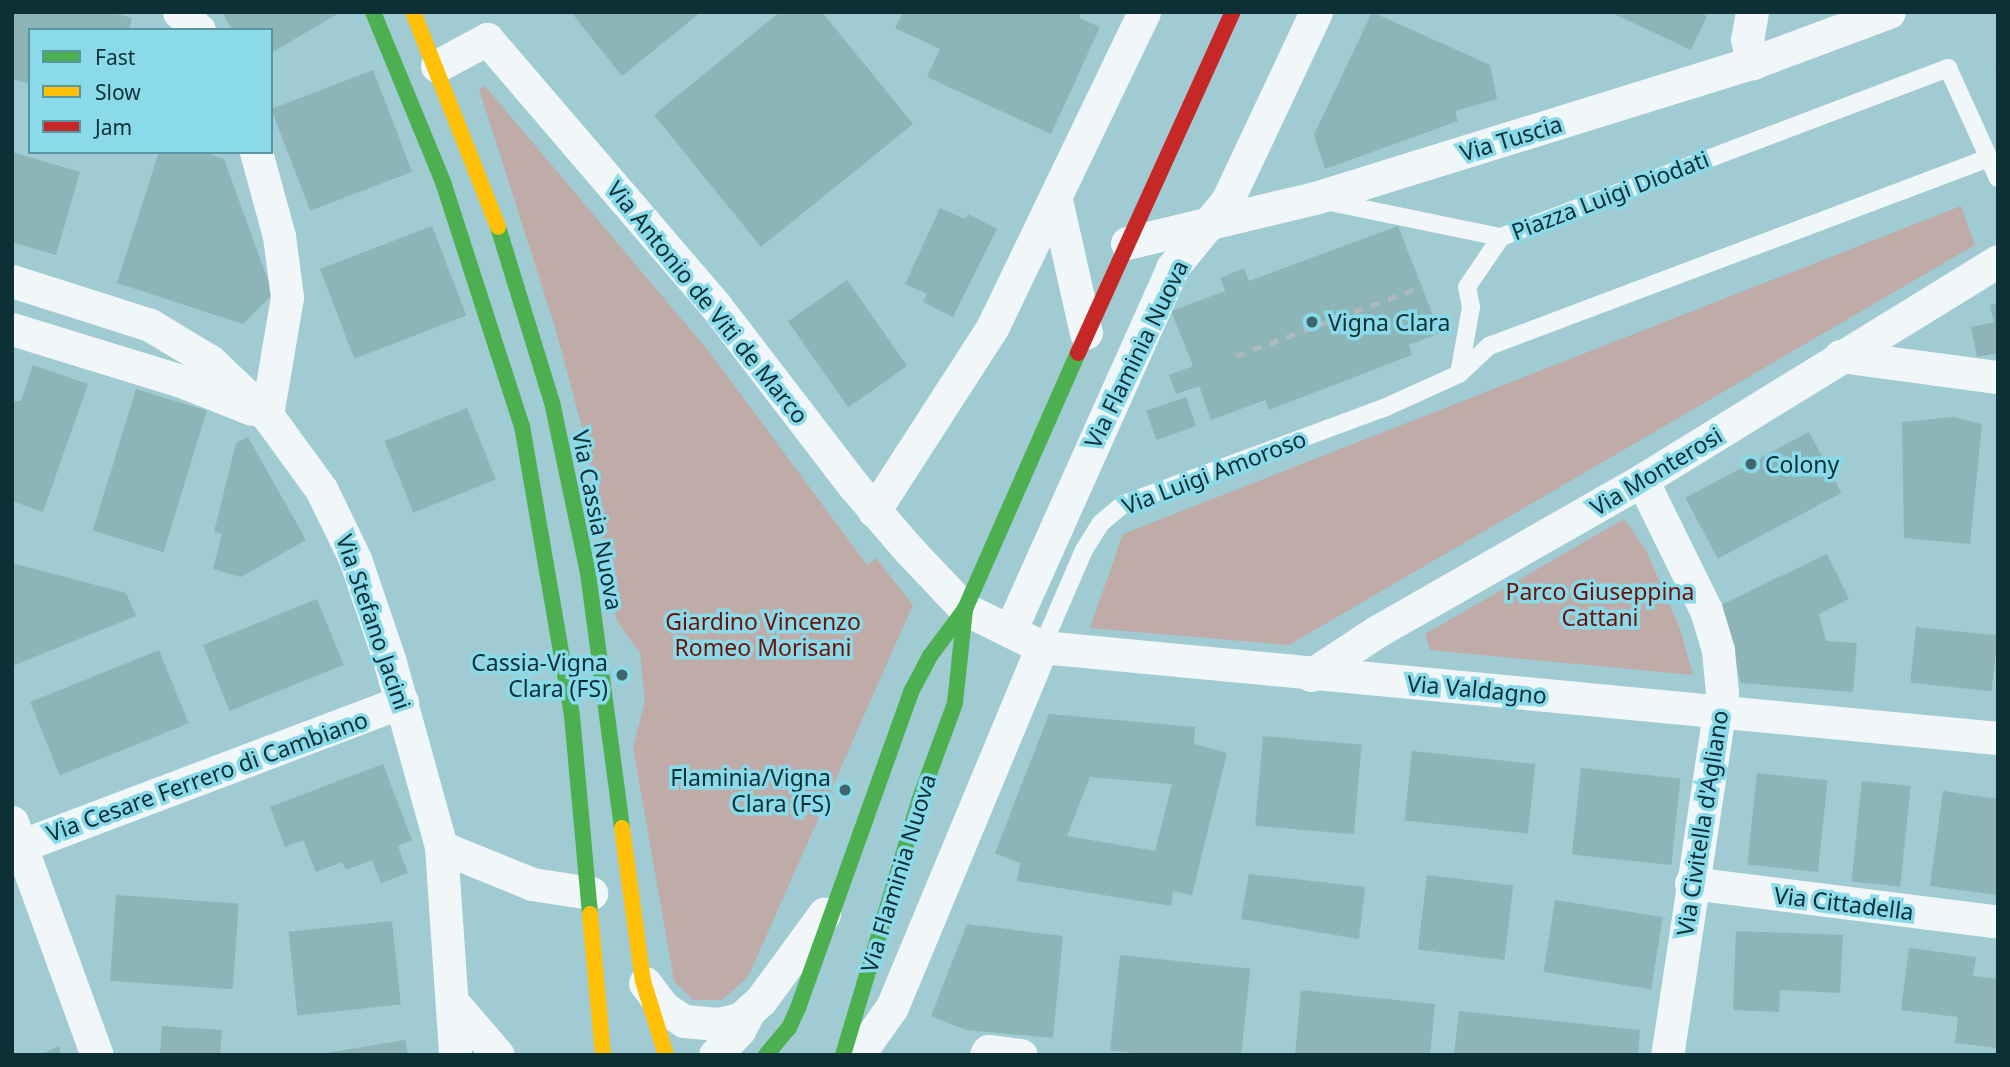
<!DOCTYPE html>
<html>
<head>
<meta charset="utf-8">
<style>
	body { margin:0 }
	#map { position:relative; width:2010px; height:1067px; overflow:hidden; background:#a0cbd3; font-family:"Noto Sans",sans-serif }
	div>[style] { position:absolute }
	[style*='--x'] { left:calc(var(--x)*1px); top:calc(var(--y)*1px); width:calc(var(--w)*1px); rotate:calc(var(--a)*1deg) }
	.green>* { inset:0; background:#bfaba7 }
	.building>* { inset:0; background:#8db4b7; transform-origin:0 0 }
	.lane>* { height:18px; margin:-9px; padding:0 9px; transform-origin:9px; border-radius:9px; background:#f1f7f8 }
	.street>* { height:33px; margin:-16.5px; padding:0 16.5px; transform-origin:16.5px; border-radius:16.5px; background:#f1f7f8 }
	.fast>* { height:16px; margin:-8px; padding:0 8px; transform-origin:8px; border-radius:8px; background:#4caf50 }
	.slow>* { height:16px; margin:-8px; padding:0 8px; transform-origin:8px; border-radius:8px; background:#ffc107 }
	.jam>* { height:16px; margin:-8px; padding:0 8px; transform-origin:8px; border-radius:8px; background:#c62828 }
	.rail>* { height:5px; margin-top:-2.5px; transform-origin:0; background:repeating-linear-gradient(90deg,#aebbbd 0 9px,transparent 0 18px) }
	.dots>* { width:19px; height:19px; translate:-50% -50%; box-sizing:border-box; border:4px solid #8adae9; border-radius:50% }
	span { translate:-50% -50%; white-space:nowrap; text-align:center; line-height:1.15; -webkit-text-stroke:7px #8adae9; paint-order:stroke }
	.street-label { font-size:23px; color:#0d3036 }
	.poi-label { font-size:23px; color:#0d3036 }
	.left { translate:0 -50%; text-align:left }
	.right { translate:-100% -50%; text-align:right }
	.park-label { font-size:23px; color:#6e1107 }
	.frame { position:absolute; inset:0; border:14px solid #0d3036; pointer-events:none }
	.legend { position:absolute; left:28px; top:28px; width:245px; height:126px; box-sizing:border-box; background:#8adae9; border:2px solid #5896a1; margin:0; padding:9px 12px; list-style:none; font-size:21px; color:#0d3036 }
	.legend li { display:flex; align-items:center; gap:14px; height:35px }
	.legend b { width:35px; border:2px solid #5896a1 }
</style>
</head>
<body>
<div id="map">
	<div class="green">
		<i style="clip-path:polygon(485px 86px,711px 354px,867px 565px,876px 558px,913px 605px,748px 977px,722px 1000px,693px 1000px,674px 981px,633px 747px,645px 701px,640px 653px,617px 621px,587px 446px,555px 327px,487px 114px,479px 89px)"></i>
		<i style="clip-path:polygon(1961px 206px,1975px 245px,1289px 645px,1090px 628px,1123px 534px)"></i>
		<i style="clip-path:polygon(1624px 519px,1646px 550px,1679px 626px,1693px 675px,1430px 650px,1425px 634px)"></i>
	</div>
	<div class="building">
		<i style="clip-path:polygon(12px 12px,110px 12px,132px 18px,129px 30px,30px 30px,30px 84px,12px 79px)"></i>
		<i style="clip-path:polygon(222px 12px,341px 12px,271px 53px,271px 30px,232px 30px)"></i>
		<i style="clip-path:polygon(571px 12px,701px 12px,622px 76px)"></i>
		<i style="clip-path:polygon(780px 12px,822px 12px,913px 124px,761px 247px,654px 115px)"></i>
		<i style="clip-path:polygon(903px 12px,1082px 12px,1079px 18px,1100px 27px,1051px 134px,927px 77px,940px 49px,895px 28px)"></i>
		<i style="clip-path:polygon(1372px 12px,1490px 65px,1497px 99px,1455px 111px,1458px 121px,1325px 169px,1314px 135px)"></i>
		<i style="clip-path:polygon(1610px 12px,1698px 12px,1707px 16px,1691px 50px)"></i>
		<i style="left:373px;top:70px;width:109px;height:109px;rotate:69deg"></i>
		<i style="clip-path:polygon(12px 152px,80px 172px,56px 255px,12px 242px)"></i>
		<i style="clip-path:polygon(159px 152px,203px 152px,224px 159px,273px 294px,243px 324px,117px 283px)"></i>
		<i style="clip-path:polygon(940px 208px,965px 219px,968px 214px,997px 229px,953px 317px,923px 302px,927px 294px,905px 284px)"></i>
		<i style="left:432px;top:226px;width:96px;height:120px;rotate:69deg"></i>
		<i style="clip-path:polygon(1398px 226px,1440px 333px,1409px 345px,1412px 355px,1269px 410px,1265px 400px,1211px 420px,1199px 386px,1176px 394px,1169px 375px,1193px 366px,1171px 311px,1225px 291px,1221px 278px,1232px 273px,1244px 269px,1249px 281px)"></i>
		<i style="left:847px;top:280px;width:105px;height:72px;rotate:55deg"></i>
		<i style="clip-path:polygon(1998px 303px,1998px 353px,1977px 357px,1971px 327px,1994px 322px,1990px 305px)"></i>
		<i style="clip-path:polygon(33px 365px,88px 384px,43px 512px,12px 501px,12px 401px,21px 401px)"></i>
		<i style="left:136px;top:389px;width:74px;height:148px;rotate:17deg"></i>
		<i style="left:1186px;top:397px;width:31px;height:42px;rotate:71deg"></i>
		<i style="left:467px;top:408px;width:77px;height:89px;rotate:68deg"></i>
		<i style="clip-path:polygon(1953px 417px,1982px 424px,1970px 544px,1904px 538px,1902px 422px)"></i>
		<i style="left:1809px;top:432px;width:69px;height:140px;rotate:62deg"></i>
		<i style="clip-path:polygon(248px 437px,306px 540px,241px 577px,213px 569px,222px 534px,214px 532px,236px 443px)"></i>
		<i style="clip-path:polygon(1827px 554px,1849px 599px,1819px 614px,1826px 641px,1857px 643px,1853px 692px,1741px 683px,1721px 605px)"></i>
		<i style="clip-path:polygon(12px 563px,126px 593px,136px 616px,12px 666px)"></i>
		<i style="left:317px;top:599px;width:71px;height:123px;rotate:68deg"></i>
		<i style="left:1916px;top:627px;width:82px;height:56px;rotate:6deg"></i>
		<i style="left:159px;top:650px;width:79px;height:139px;rotate:68deg"></i>
		<i style="clip-path:polygon(evenodd,1049px 714px,1195px 727px,1194px 744px,1227px 753px,1192px 895px,1173px 891px,1171px 906px,1017px 881px,1020px 863px,995px 853px,1049px 714px,1090px 777px,1172px 784px,1155px 851px,1067px 836px,1090px 777px)"></i>
		<i style="left:1263px;top:736px;width:99px;height:90px;rotate:5deg"></i>
		<i style="left:1412px;top:751px;width:124px;height:70px;rotate:6deg"></i>
		<i style="clip-path:polygon(383px 764px,412px 840px,398px 846px,408px 873px,381px 883px,372px 860px,346px 870px,342px 862px,316px 872px,303px 840px,285px 847px,270px 807px)"></i>
		<i style="left:1581px;top:768px;width:100px;height:87px;rotate:6deg"></i>
		<i style="left:1757px;top:773px;width:71px;height:92px;rotate:6deg"></i>
		<i style="left:1862px;top:781px;width:49px;height:101px;rotate:6deg"></i>
		<i style="clip-path:polygon(1943px 791px,1998px 799px,1998px 895px,1930px 886px)"></i>
		<i style="clip-path:polygon(1249px 874px,1365px 887px,1359px 939px,1241px 919px)"></i>
		<i style="left:1427px;top:875px;width:87px;height:75px;rotate:7deg"></i>
		<i style="left:116px;top:895px;width:123px;height:86px;rotate:4deg"></i>
		<i style="left:1555px;top:900px;width:109px;height:73px;rotate:9deg"></i>
		<i style="left:392px;top:921px;width:84px;height:104px;rotate:84deg"></i>
		<i style="clip-path:polygon(967px 924px,1063px 936px,1053px 1038px,966px 1030px,931px 1016px)"></i>
		<i style="clip-path:polygon(1736px 931px,1843px 935px,1840px 993px,1780px 990px,1779px 1012px,1733px 1010px)"></i>
		<i style="clip-path:polygon(1909px 948px,1976px 957px,1973px 976px,1998px 979px,1998px 1048px,1955px 1043px,1958px 1017px,1901px 1010px)"></i>
		<i style="left:1120px;top:955px;width:131px;height:96px;rotate:6deg"></i>
		<i style="clip-path:polygon(1301px 990px,1435px 1004px,1430px 1055px,1295px 1055px)"></i>
		<i style="clip-path:polygon(1459px 1011px,1640px 1030px,1638px 1055px,1454px 1055px)"></i>
		<i style="clip-path:polygon(162px 1026px,222px 1030px,220px 1055px,160px 1055px)"></i>
		<i style="clip-path:polygon(405px 1040px,408px 1055px,326px 1055px,326px 1053px)"></i>
		<i style="clip-path:polygon(60px 1046px,60px 1055px,40px 1055px)"></i>
	</div>
	<div class="lane">
		<i style="--x:1986;--y:159;--w:531;--a:159.38"></i>
		<i style="--x:1489;--y:346;--w:41;--a:137"></i>
		<i style="--x:1459;--y:374;--w:68;--a:-79.8"></i>
		<i style="--x:1471;--y:307;--w:20;--a:-101"></i>
		<i style="--x:1467;--y:287;--w:60;--a:-55.8"></i>
		<i style="--x:1501;--y:237;--w:478;--a:-20.7"></i>
		<i style="--x:1948;--y:68;--w:121;--a:65.6"></i>
		<i style="--x:1325;--y:201;--w:180;--a:11.6"></i>
		<i style="--x:1042;--y:647;--w:106;--a:-66.6"></i>
		<i style="--x:1084;--y:550;--w:32;--a:-58"></i>
		<i style="--x:1101;--y:523;--w:30;--a:-40"></i>
		<i style="--x:1124;--y:504;--w:277;--a:-20.3"></i>
		<i style="--x:1384;--y:408;--w:82;--a:-24.4"></i>
	</div>
	<div class="street">
		<i style="--x:179;--y:12;--w:27;--a:42"></i>
		<i style="--x:1752;--y:12;--w:27;--a:100"></i>
		<i style="--x:1747;--y:39;--w:25;--a:78"></i>
		<i style="--x:437;--y:66;--w:57;--a:-28.4"></i>
		<i style="--x:487;--y:39;--w:350;--a:49.4"></i>
		<i style="--x:715;--y:305;--w:228;--a:52.5"></i>
		<i style="--x:854;--y:486;--w:86;--a:49.3"></i>
		<i style="--x:910;--y:551;--w:80;--a:46.5"></i>
		<i style="--x:965;--y:609;--w:86;--a:26.3"></i>
		<i style="--x:1042;--y:647;--w:960;--a:5.44"></i>
		<i style="--x:256;--y:152;--w:87;--a:74.7"></i>
		<i style="--x:279;--y:236;--w:62;--a:82.5"></i>
		<i style="--x:287;--y:297;--w:120;--a:99.6"></i>
		<i style="--x:1056;--y:200;--w:136;--a:77.3"></i>
		<i style="--x:1127;--y:243;--w:193;--a:-13.5"></i>
		<i style="--x:1315;--y:198;--w:457;--a:-17.2"></i>
		<i style="--x:1752;--y:63;--w:146;--a:-20.4"></i>
		<i style="--x:12;--y:281;--w:145;--a:17.7"></i>
		<i style="--x:150;--y:325;--w:70;--a:31"></i>
		<i style="--x:210;--y:361;--w:79;--a:43.5"></i>
		<i style="--x:267;--y:415;--w:92;--a:53.9"></i>
		<i style="--x:321;--y:489;--w:78;--a:64.1"></i>
		<i style="--x:355;--y:559;--w:106;--a:71.2"></i>
		<i style="--x:389;--y:659;--w:195;--a:74.5"></i>
		<i style="--x:441;--y:847;--w:208;--a:86.1"></i>
		<i style="--x:12;--y:329;--w:177;--a:17.1"></i>
		<i style="--x:181;--y:381;--w:76;--a:21.5"></i>
		<i style="--x:1840;--y:356;--w:159;--a:7.6"></i>
		<i style="--x:1642;--y:480;--w:145;--a:63.8"></i>
		<i style="--x:1706;--y:610;--w:42;--a:73.3"></i>
		<i style="--x:1718;--y:650;--w:43;--a:84.7"></i>
		<i style="--x:1722;--y:693;--w:366;--a:98.6"></i>
		<i style="--x:874;--y:511;--w:220;--a:-57.2"></i>
		<i style="--x:993;--y:326;--w:348;--a:-64.3"></i>
		<i style="--x:1010;--y:631;--w:398;--a:-65.9"></i>
		<i style="--x:1172;--y:268;--w:87;--a:-50.6"></i>
		<i style="--x:1227;--y:201;--w:209;--a:-64.8"></i>
		<i style="--x:1311;--y:675;--w:78;--a:-33.5"></i>
		<i style="--x:1376;--y:632;--w:306;--a:-29.7"></i>
		<i style="--x:1642;--y:480;--w:418;--a:-31.6"></i>
		<i style="--x:12;--y:822;--w:248;--a:70"></i>
		<i style="--x:441;--y:847;--w:98;--a:22.1"></i>
		<i style="--x:532;--y:884;--w:60;--a:8.7"></i>
		<i style="--x:12;--y:849;--w:417;--a:-20.7"></i>
		<i style="--x:1691;--y:883;--w:309;--a:7.2"></i>
		<i style="--x:645;--y:983;--w:31;--a:53"></i>
		<i style="--x:664;--y:1008;--w:24;--a:33"></i>
		<i style="--x:684;--y:1021;--w:34;--a:5"></i>
		<i style="--x:718;--y:1024;--w:23;--a:-13"></i>
		<i style="--x:740;--y:1019;--w:28;--a:-42"></i>
		<i style="--x:761;--y:1000;--w:107;--a:-53.8"></i>
		<i style="--x:454;--y:1004;--w:67;--a:49.2"></i>
		<i style="--x:715;--y:1055;--w:35;--a:-46"></i>
		<i style="--x:739;--y:1030;--w:17;--a:-62"></i>
		<i style="--x:858;--y:1055;--w:59;--a:-54.7"></i>
		<i style="--x:892;--y:1007;--w:390;--a:-67.4"></i>
		<i style="--x:986;--y:1055;--w:4;--a:-63"></i>
		<i style="--x:988;--y:1051;--w:33;--a:7"></i>
	</div>
	<div class="fast">
		<i style="--x:373;--y:12;--w:184;--a:67.6"></i>
		<i style="--x:443;--y:182;--w:256;--a:72.1"></i>
		<i style="--x:522;--y:426;--w:294;--a:80.2"></i>
		<i style="--x:572;--y:716;--w:199;--a:84.8"></i>
		<i style="--x:498;--y:227;--w:183;--a:72.9"></i>
		<i style="--x:552;--y:402;--w:175;--a:78.1"></i>
		<i style="--x:588;--y:573;--w:257;--a:82.4"></i>
		<i style="--x:766;--y:1055;--w:35;--a:-50"></i>
		<i style="--x:789;--y:1028;--w:22;--a:-66"></i>
		<i style="--x:798;--y:1008;--w:336;--a:-70.3"></i>
		<i style="--x:911;--y:692;--w:41;--a:-62.2"></i>
		<i style="--x:930;--y:656;--w:59;--a:-53.3"></i>
		<i style="--x:965;--y:609;--w:280;--a:-66.2"></i>
		<i style="--x:843;--y:1055;--w:265;--a:-73.3"></i>
		<i style="--x:919;--y:801;--w:104;--a:-69.8"></i>
		<i style="--x:955;--y:703;--w:95;--a:-83.9"></i>
	</div>
	<div class="slow">
		<i style="--x:413;--y:12;--w:231;--a:68.4"></i>
		<i style="--x:622;--y:828;--w:154;--a:82.2"></i>
		<i style="--x:643;--y:981;--w:77;--a:72.7"></i>
		<i style="--x:590;--y:914;--w:142;--a:84.7"></i>
	</div>
	<div class="jam">
		<i style="--x:1078;--y:353;--w:375;--a:-65.6"></i>
	</div>
	<div class="rail">
		<i style="--x:1994;--y:70;--w:4;--a:-14"></i>
		<i style="--x:1236;--y:356;--w:197;--a:-20.5"></i>
	</div>
	<div class="dots">
		<i style="left:1312px;top:322px;background:#40666d"></i>
		<i style="left:1751px;top:464px;background:#40666d"></i>
		<i style="left:622px;top:675px;background:#40666d"></i>
		<i style="left:845px;top:790px;background:#40666d"></i>
	</div>
	<div class="street-label">
		<span style="left:1511px;top:138px;rotate:-17deg">Via Tuscia</span>
		<span style="left:1610px;top:195px;rotate:-21deg">Piazza Luigi Diodati</span>
		<span style="left:708px;top:302px;rotate:51deg">Via Antonio de Viti de Marco</span>
		<span style="left:1136px;top:354px;rotate:-64deg">Via Flaminia Nuova</span>
		<span style="left:1656px;top:471px;rotate:-31deg">Via Monterosi</span>
		<span style="left:1214px;top:472px;rotate:-21deg">Via Luigi Amoroso</span>
		<span style="left:598px;top:520px;rotate:79deg">Via Cassia Nuova</span>
		<span style="left:374px;top:622px;rotate:71deg">Via Stefano Jacini</span>
		<span style="left:1477px;top:689px;rotate:5deg">Via Valdagno</span>
		<span style="left:207px;top:776px;rotate:-20deg">Via Cesare Ferrero di Cambiano</span>
		<span style="left:1702px;top:823px;rotate:-81deg">Via Civitella d'Agliano</span>
		<span style="left:898px;top:873px;rotate:-73deg">Via Flaminia Nuova</span>
		<span style="left:1844px;top:903px;rotate:7deg">Via Cittadella</span>
	</div>
	<div class="poi-label">
		<span class="left" style="left:1328px;top:322px">Vigna Clara</span>
		<span class="left" style="left:1765px;top:464px">Colony</span>
		<span class="right" style="left:608px;top:675px">Cassia-Vigna<br>Clara (FS)</span>
		<span class="right" style="left:831px;top:790px">Flaminia/Vigna<br>Clara (FS)</span>
	</div>
	<div class="park-label">
		<span style="left:1600px;top:604px">Parco Giuseppina<br>Cattani</span>
		<span style="left:763px;top:634px">Giardino Vincenzo<br>Romeo Morisani</span>
	</div>
	<div class="frame"></div>
	<ul class="legend">
	<li><b style="height:9px;background:#4caf50"></b>Fast</li>
	<li><b style="height:9px;background:#ffc107"></b>Slow</li>
	<li><b style="height:9px;background:#c62828"></b>Jam</li>
	</ul>
</div>
</body>
</html>
